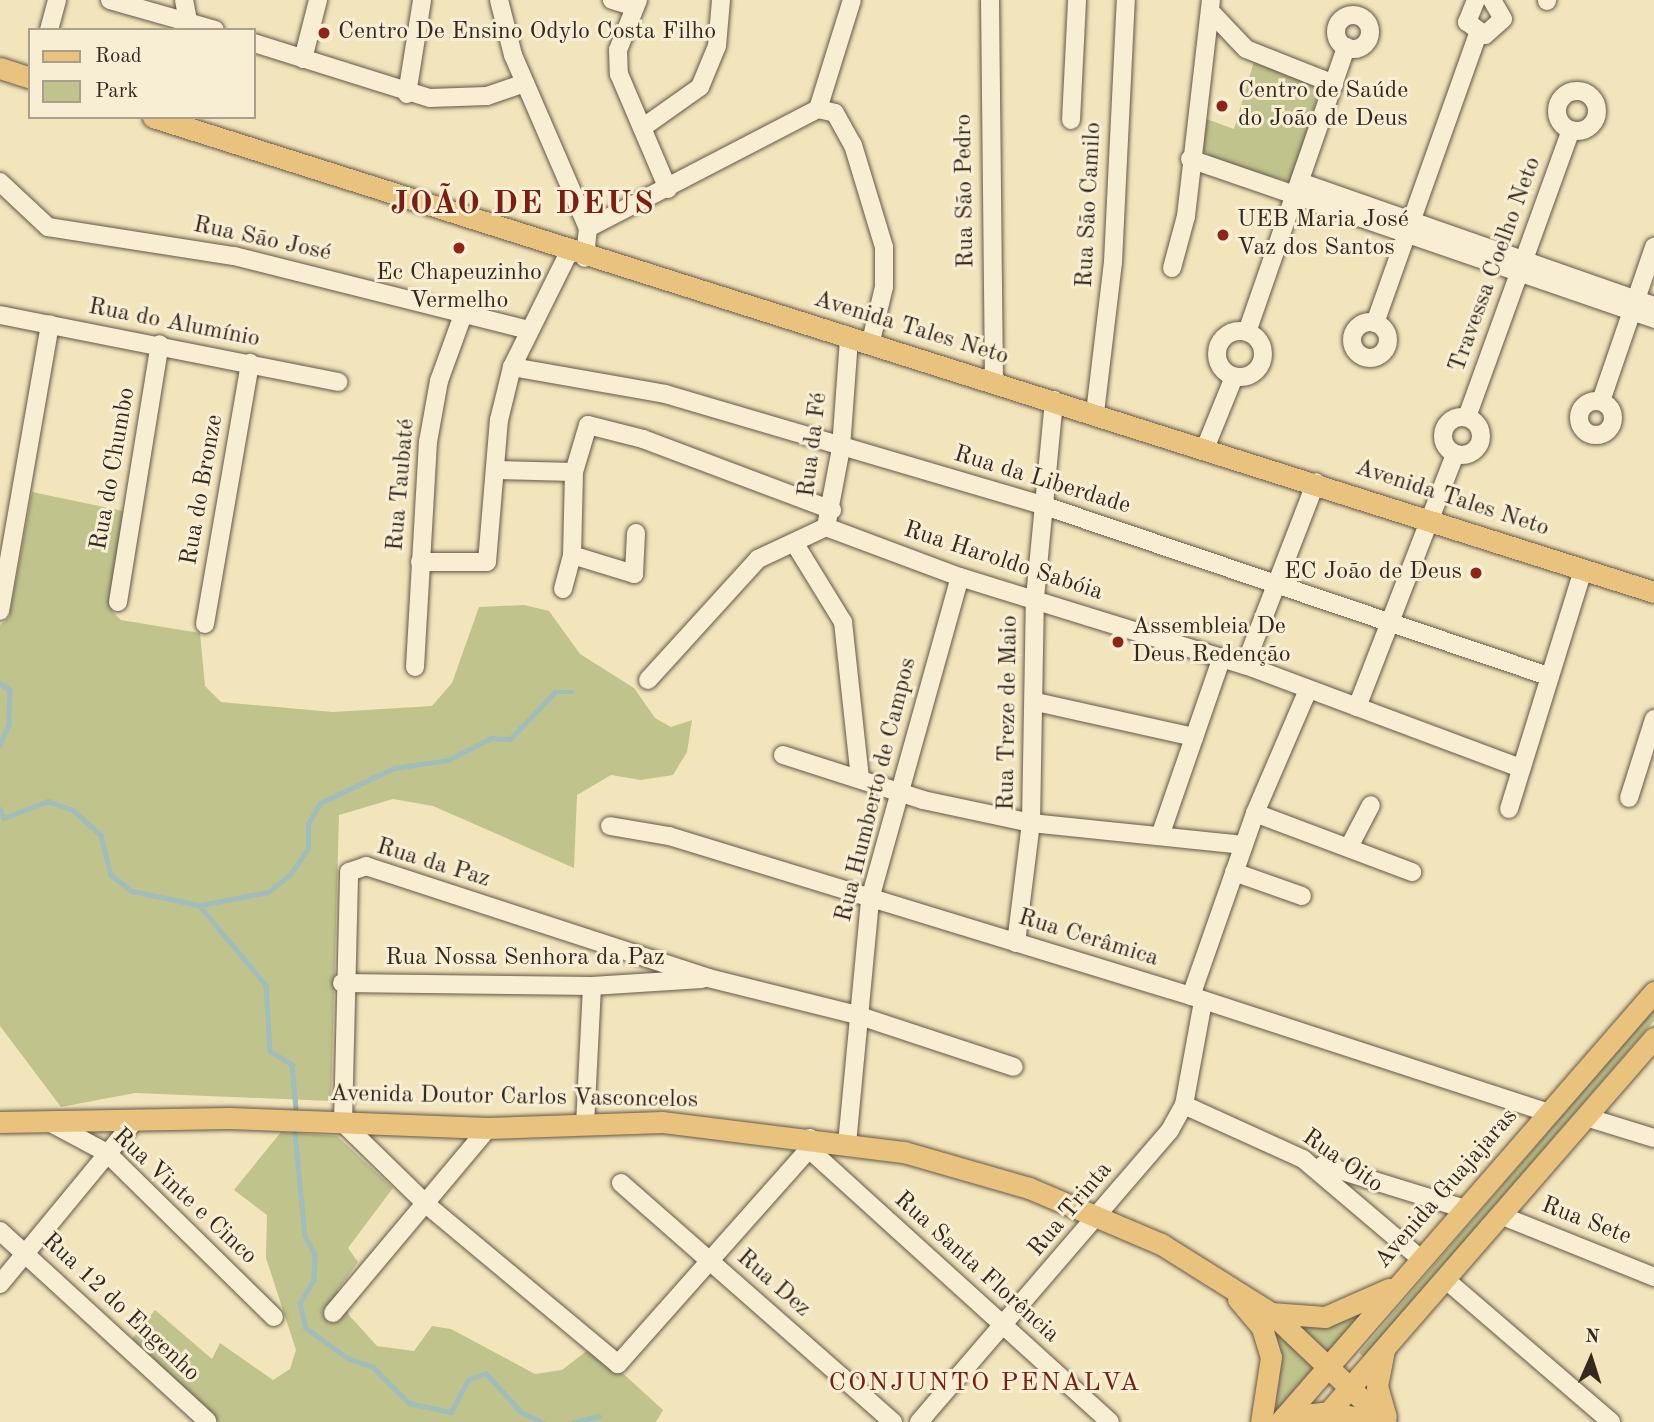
<!DOCTYPE html>
<html>
<head>
<meta charset="utf-8">
<style>
	body { margin:0 }
	#map { position:relative; width:1654px; height:1422px; overflow:hidden; background:#f2e5bb; font-family:"Old Standard TT",serif }
	div>[style] { position:absolute }
	[style*='--x'] { left:calc(var(--x)*1px); top:calc(var(--y)*1px); width:calc(var(--w)*1px); rotate:calc(var(--a)*1deg) }
	.green>* { inset:0; background:#c0c38c }
	.stream>* { height:4.5px; margin:-2.25px; padding:0 2.25px; transform-origin:2.25px; border-radius:2.25px; background:#9fbdba }
	.roads { filter:drop-shadow(0 0 2px #645748) drop-shadow(0 0 2px #645748) }
	.minor>* { height:18px; margin:-9px; padding:0 9px; transform-origin:9px; border-radius:9px; background:#f7eed3 }
	.minor>.ring { margin:-9px; padding:0; box-sizing:content-box; background:none; border:18px solid #f7eed3; border-radius:50% }
	.major>* { height:21px; margin:-10.5px; padding:0 10.5px; transform-origin:10.5px; border-radius:10.5px; background:#e9c27e }
	.dots>* { width:19px; height:19px; translate:-50% -50%; box-sizing:border-box; border:4px solid #f7eed3; border-radius:50% }
	span { translate:-50% -50%; white-space:nowrap; text-align:center; line-height:1.15; -webkit-text-stroke:6px #f7eed3; paint-order:stroke }
	.poi-label { font-size:24px; color:#352822 }
	.left { translate:0 -50%; text-align:left }
	.right { translate:-100% -50%; text-align:right }
	.street-label { font-size:24px; color:#352822 }
	.neighbourhood-label { font-size:26px; color:#7a1f14; letter-spacing:2px }
	.district-label { font-size:32px; color:#7a1f14; font-weight:700; letter-spacing:2px }
	.legend { position:absolute; left:28px; top:28px; width:228px; height:91px; box-sizing:border-box; background:#f7eed3; border:2px solid #a99f8c; margin:0; padding:9px 12px; list-style:none; font-size:21px; color:#352822 }
	.legend li { display:flex; align-items:center; gap:14px; height:35px }
	.legend b { width:35px; border:2px solid #a99f8c }
	.north { position:absolute; left:1556px; top:1324px; width:70px; height:70px; -webkit-text-stroke:5px #f7eed3; paint-order:stroke; rotate:3deg; font-size:19px; font-weight:700; line-height:28px; text-align:center; color:#352822 }
	.north::after { content:''; display:block; margin:auto; width:24px; height:32px; background:#352822; clip-path:polygon(50% 0,100% 100%,50% 72%,0 100%) }
</style>
</head>
<body>
<div id="map">
	<div class="green">
		<i style="clip-path:polygon(1255px 58px,1322px 83px,1291px 182px,1220px 162px,1202px 150px,1201px 117px,1234px 129px)"></i>
		<i style="clip-path:polygon(32px 492px,123px 511px,112px 611px,121px 620px,200px 633px,205px 686px,221px 702px,333px 712px,432px 706px,452px 683px,479px 607px,524px 605px,549px 611px,580px 654px,634px 688px,655px 718px,671px 727px,692px 720px,687px 752px,673px 775px,641px 780px,611px 775px,577px 795px,574px 868px,433px 806px,393px 799px,339px 815px,331px 1101px,135px 1093px,61px 1107px,0 1026px,0 625px,9px 618px)"></i>
		<i style="clip-path:polygon(1654px 1008px,1654px 1021px,1364px 1357px,1359px 1353px)"></i>
		<i style="clip-path:polygon(281px 1132px,337px 1136px,393px 1188px,348px 1248px,358px 1262px,338px 1290px,349px 1315px,377px 1346px,414px 1351px,432px 1326px,451px 1329px,535px 1374px,562px 1370px,593px 1346px,663px 1410px,656px 1422px,219px 1422px,132px 1339px,155px 1310px,212px 1359px,220px 1343px,273px 1380px,290px 1369px,296px 1350px,266px 1258px,267px 1215px,234px 1190px)"></i>
		<i style="clip-path:polygon(1363px 1313px,1329px 1353px,1292px 1324px,1326px 1324px)"></i>
		<i style="clip-path:polygon(1269px 1325px,1319px 1364px,1275px 1413px,1281px 1357px)"></i>
	</div>
	<div class="stream">
		<i style="--x:0;--y:683;--w:12;--a:35"></i>
		<i style="--x:10;--y:690;--w:34;--a:92"></i>
		<i style="--x:9;--y:724;--w:23;--a:113"></i>
		<i style="--x:0;--y:809;--w:10;--a:66"></i>
		<i style="--x:4;--y:818;--w:47;--a:-21.1"></i>
		<i style="--x:48;--y:801;--w:27;--a:20"></i>
		<i style="--x:73;--y:810;--w:38;--a:42"></i>
		<i style="--x:101;--y:835;--w:41;--a:76"></i>
		<i style="--x:111;--y:875;--w:26;--a:37"></i>
		<i style="--x:132;--y:891;--w:68;--a:11.8"></i>
		<i style="--x:199;--y:905;--w:104;--a:50.1"></i>
		<i style="--x:266;--y:985;--w:66;--a:86.5"></i>
		<i style="--x:270;--y:1051;--w:26;--a:31"></i>
		<i style="--x:292;--y:1064;--w:45;--a:84.9"></i>
		<i style="--x:200;--y:905;--w:69;--a:-10.8"></i>
		<i style="--x:268;--y:892;--w:28;--a:-38"></i>
		<i style="--x:290;--y:875;--w:32;--a:-56"></i>
		<i style="--x:308;--y:848;--w:24;--a:-90"></i>
		<i style="--x:308;--y:824;--w:24;--a:-60"></i>
		<i style="--x:320;--y:803;--w:82;--a:-25.3"></i>
		<i style="--x:394;--y:768;--w:55;--a:-8.4"></i>
		<i style="--x:448;--y:760;--w:48;--a:-27.1"></i>
		<i style="--x:491;--y:738;--w:19;--a:3"></i>
		<i style="--x:510;--y:739;--w:65;--a:-46.2"></i>
		<i style="--x:555;--y:692;--w:17;--a:0"></i>
		<i style="--x:295;--y:1133;--w:103;--a:84.5"></i>
		<i style="--x:305;--y:1236;--w:21;--a:61"></i>
		<i style="--x:315;--y:1254;--w:26;--a:92"></i>
		<i style="--x:314;--y:1280;--w:27;--a:121"></i>
		<i style="--x:300;--y:1303;--w:26;--a:77"></i>
		<i style="--x:306;--y:1328;--w:53;--a:35.8"></i>
		<i style="--x:349;--y:1359;--w:25;--a:18"></i>
		<i style="--x:373;--y:1367;--w:51;--a:45"></i>
		<i style="--x:409;--y:1403;--w:43;--a:12.1"></i>
		<i style="--x:451;--y:1412;--w:36;--a:-62"></i>
		<i style="--x:468;--y:1380;--w:19;--a:-21"></i>
		<i style="--x:486;--y:1373;--w:52;--a:48.1"></i>
		<i style="--x:521;--y:1412;--w:23;--a:25"></i>
		<i style="--x:574;--y:1422;--w:25;--a:-14"></i>
	</div>
	<div class="roads">
		<div class="minor">
			<i style="--x:110;--y:0;--w:109;--a:15.9"></i>
			<i style="--x:184;--y:0;--w:21;--a:79"></i>
			<i style="--x:499;--y:0;--w:57;--a:75.7"></i>
			<i style="--x:513;--y:55;--w:189;--a:66.6"></i>
			<i style="--x:588;--y:228;--w:30;--a:96"></i>
			<i style="--x:612;--y:0;--w:24;--a:17"></i>
			<i style="--x:638;--y:0;--w:54;--a:111.8"></i>
			<i style="--x:618;--y:50;--w:24;--a:88"></i>
			<i style="--x:619;--y:74;--w:125;--a:66.9"></i>
			<i style="--x:990;--y:0;--w:382;--a:89.4"></i>
			<i style="--x:1476;--y:0;--w:24;--a:112"></i>
			<i style="--x:1467;--y:22;--w:22;--a:36"></i>
			<i style="--x:1485;--y:35;--w:24;--a:-42"></i>
			<i style="--x:1503;--y:19;--w:22;--a:-120"></i>
			<i style="--x:1547;--y:0;--w:1;--a:90"></i>
			<i style="--x:1210;--y:11;--w:52;--a:46.5"></i>
			<i style="--x:1246;--y:49;--w:95;--a:21.7"></i>
			<i class="ring" style="left:1336px;top:15px;width:16px;height:16px"></i>
			<i style="--x:49;--y:30;--w:31;--a:-75"></i>
			<i style="--x:254;--y:43;--w:184;--a:17.4"></i>
			<i style="--x:430;--y:98;--w:57;--a:-2"></i>
			<i style="--x:487;--y:96;--w:40;--a:-18.9"></i>
			<i style="--x:303;--y:59;--w:61;--a:-75.7"></i>
			<i class="ring" style="left:1557px;top:91px;width:22px;height:22px"></i>
			<i style="--x:407;--y:94;--w:95;--a:-80.9"></i>
			<i style="--x:818;--y:109;--w:17;--a:13"></i>
			<i style="--x:835;--y:113;--w:37;--a:61"></i>
			<i style="--x:853;--y:145;--w:107;--a:73.1"></i>
			<i style="--x:884;--y:247;--w:40;--a:90"></i>
			<i style="--x:884;--y:287;--w:60;--a:103.6"></i>
			<i style="--x:818;--y:109;--w:114;--a:-72.7"></i>
			<i style="--x:1071;--y:120;--w:120;--a:-87.1"></i>
			<i style="--x:642;--y:128;--w:71;--a:-35.3"></i>
			<i style="--x:700;--y:87;--w:44;--a:-67.5"></i>
			<i style="--x:717;--y:46;--w:46;--a:-85"></i>
			<i style="--x:1190;--y:159;--w:491;--a:19"></i>
			<i style="--x:0;--y:182;--w:66;--a:43.2"></i>
			<i style="--x:48;--y:227;--w:188;--a:8.9"></i>
			<i style="--x:234;--y:256;--w:303;--a:14.1"></i>
			<i style="--x:1300;--y:182;--w:375;--a:19.3"></i>
			<i style="--x:588;--y:228;--w:259;--a:-27.4"></i>
			<i style="--x:1172;--y:268;--w:54;--a:-74.9"></i>
			<i style="--x:1186;--y:216;--w:217;--a:-83.4"></i>
			<i style="--x:0;--y:315;--w:345;--a:11.2"></i>
			<i class="ring" style="left:1352px;top:322px;width:18px;height:18px"></i>
			<i style="--x:1375;--y:323;--w:307;--a:-70.4"></i>
			<i class="ring" style="left:1217px;top:331px;width:28px;height:28px"></i>
			<i style="--x:1247;--y:332;--w:302;--a:-70.8"></i>
			<i style="--x:512;--y:367;--w:155;--a:10"></i>
			<i style="--x:665;--y:394;--w:396;--a:16.4"></i>
			<i style="--x:1045;--y:506;--w:531;--a:18.67"></i>
			<i class="ring" style="left:1579px;top:401px;width:16px;height:16px"></i>
			<i style="--x:1601;--y:401;--w:163;--a:-71"></i>
			<i style="--x:1095;--y:413;--w:152;--a:-83.2"></i>
			<i style="--x:1113;--y:262;--w:262;--a:-87.2"></i>
			<i class="ring" style="left:1443px;top:417px;width:20px;height:20px"></i>
			<i style="--x:1467;--y:417;--w:305;--a:-70.1"></i>
			<i style="--x:1206;--y:446;--w:74;--a:-67.9"></i>
			<i style="--x:497;--y:470;--w:77;--a:1.5"></i>
			<i style="--x:826;--y:527;--w:143;--a:20.5"></i>
			<i style="--x:960;--y:577;--w:298;--a:17.2"></i>
			<i style="--x:1245;--y:665;--w:295;--a:20.5"></i>
			<i style="--x:795;--y:544;--w:92;--a:58.4"></i>
			<i style="--x:843;--y:622;--w:157;--a:83.8"></i>
			<i style="--x:572;--y:555;--w:65;--a:17"></i>
			<i style="--x:634;--y:574;--w:41;--a:-87.2"></i>
			<i style="--x:420;--y:562;--w:67;--a:0"></i>
			<i style="--x:487;--y:562;--w:143;--a:-85.2"></i>
			<i style="--x:499;--y:420;--w:55;--a:-76.2"></i>
			<i style="--x:512;--y:367;--w:128;--a:-63.6"></i>
			<i style="--x:563;--y:589;--w:35;--a:-75"></i>
			<i style="--x:572;--y:555;--w:83;--a:-88.6"></i>
			<i style="--x:574;--y:472;--w:49;--a:-73.4"></i>
			<i style="--x:588;--y:425;--w:57;--a:14.3"></i>
			<i style="--x:643;--y:439;--w:202;--a:20.6"></i>
			<i style="--x:118;--y:602;--w:261;--a:-80.8"></i>
			<i style="--x:0;--y:611;--w:291;--a:-80.1"></i>
			<i style="--x:205;--y:624;--w:265;--a:-80.2"></i>
			<i style="--x:1245;--y:665;--w:196;--a:-68.8"></i>
			<i style="--x:415;--y:667;--w:225;--a:-86.7"></i>
			<i style="--x:428;--y:442;--w:62;--a:-79.8"></i>
			<i style="--x:439;--y:381;--w:73;--a:-70.1"></i>
			<i style="--x:648;--y:680;--w:164;--a:-47.7"></i>
			<i style="--x:758;--y:559;--w:75;--a:-25.2"></i>
			<i style="--x:826;--y:527;--w:80;--a:-79.2"></i>
			<i style="--x:841;--y:448;--w:110;--a:-85.8"></i>
			<i style="--x:1036;--y:702;--w:162;--a:12.5"></i>
			<i style="--x:1357;--y:707;--w:271;--a:-68.8"></i>
			<i style="--x:783;--y:755;--w:147;--a:17.8"></i>
			<i style="--x:923;--y:800;--w:110;--a:12"></i>
			<i style="--x:1031;--y:823;--w:214;--a:5.9"></i>
			<i style="--x:1629;--y:798;--w:83;--a:-72.4"></i>
			<i style="--x:1509;--y:809;--w:250;--a:-72.8"></i>
			<i style="--x:1255;--y:813;--w:168;--a:20.6"></i>
			<i style="--x:610;--y:826;--w:60;--a:9.6"></i>
			<i style="--x:669;--y:836;--w:546;--a:17.04"></i>
			<i style="--x:1191;--y:996;--w:376;--a:18.1"></i>
			<i style="--x:1160;--y:836;--w:189;--a:-70.9"></i>
			<i style="--x:1349;--y:847;--w:47;--a:-62.4"></i>
			<i style="--x:1234;--y:872;--w:72;--a:19.4"></i>
			<i style="--x:1016;--y:943;--w:121;--a:-82.9"></i>
			<i style="--x:1031;--y:823;--w:225;--a:-89"></i>
			<i style="--x:1035;--y:598;--w:199;--a:-84.5"></i>
			<i style="--x:342;--y:983;--w:250;--a:0.7"></i>
			<i style="--x:592;--y:986;--w:110;--a:-3.6"></i>
			<i style="--x:1191;--y:996;--w:194;--a:-70.7"></i>
			<i style="--x:1255;--y:813;--w:134;--a:-66.7"></i>
			<i style="--x:1184;--y:1105;--w:131;--a:24.4"></i>
			<i style="--x:1303;--y:1159;--w:155;--a:40.3"></i>
			<i style="--x:1586;--y:1117;--w:71;--a:17.2"></i>
			<i style="--x:53;--y:1124;--w:61;--a:28.2"></i>
			<i style="--x:107;--y:1153;--w:234;--a:44.5"></i>
			<i style="--x:585;--y:1125;--w:139;--a:-87.1"></i>
			<i style="--x:810;--y:1138;--w:11;--a:95"></i>
			<i style="--x:809;--y:1149;--w:288;--a:131.6"></i>
			<i style="--x:618;--y:1364;--w:251;--a:-140.2"></i>
			<i style="--x:425;--y:1203;--w:115;--a:-135.7"></i>
			<i style="--x:343;--y:1123;--w:251;--a:-88.6"></i>
			<i style="--x:349;--y:872;--w:18;--a:-19"></i>
			<i style="--x:366;--y:866;--w:360;--a:18.1"></i>
			<i style="--x:708;--y:978;--w:154;--a:13.9"></i>
			<i style="--x:857;--y:1015;--w:165;--a:18.3"></i>
			<i style="--x:847;--y:1144;--w:246;--a:-84.6"></i>
			<i style="--x:870;--y:899;--w:334;--a:-74.4"></i>
			<i style="--x:809;--y:1149;--w:406;--a:42.2"></i>
			<i style="--x:1323;--y:1165;--w:149;--a:17.2"></i>
			<i style="--x:621;--y:1183;--w:362;--a:41.3"></i>
			<i style="--x:1500;--y:1215;--w:166;--a:21.9"></i>
			<i style="--x:0;--y:1231;--w:281;--a:42.5"></i>
			<i style="--x:1445;--y:1279;--w:219;--a:40.7"></i>
			<i style="--x:0;--y:1284;--w:214;--a:-50.5"></i>
			<i style="--x:333;--y:1313;--w:241;--a:-50"></i>
			<i style="--x:919;--y:1422;--w:385;--a:-49.3"></i>
			<i style="--x:1170;--y:1130;--w:29;--a:-61"></i>
			<i style="--x:1184;--y:1105;--w:106;--a:-79.6"></i>
		</div>
		<div class="major">
			<i style="--x:0;--y:68;--w:32;--a:18"></i>
			<i style="--x:153;--y:117;--w:1574;--a:17.56"></i>
			<i style="--x:0;--y:1122;--w:229;--a:-1"></i>
			<i style="--x:229;--y:1118;--w:259;--a:2.2"></i>
			<i style="--x:488;--y:1128;--w:174;--a:-2"></i>
			<i style="--x:662;--y:1122;--w:244;--a:7.1"></i>
			<i style="--x:904;--y:1152;--w:130;--a:16.1"></i>
			<i style="--x:1029;--y:1188;--w:143;--a:23"></i>
			<i style="--x:1161;--y:1244;--w:130;--a:32.1"></i>
			<i style="--x:1271;--y:1313;--w:158;--a:43.5"></i>
			<i style="--x:1238;--y:1299;--w:38;--a:50"></i>
			<i style="--x:1262;--y:1328;--w:30;--a:73"></i>
			<i style="--x:1271;--y:1357;--w:66;--a:98.7"></i>
			<i style="--x:1271;--y:1313;--w:54;--a:4.2"></i>
			<i style="--x:1325;--y:1317;--w:70;--a:-23.6"></i>
			<i style="--x:1384;--y:1350;--w:37;--a:101"></i>
			<i style="--x:1377;--y:1386;--w:32;--a:74"></i>
			<i style="--x:1284;--y:1417;--w:45;--a:-6.3"></i>
			<i style="--x:1329;--y:1412;--w:50;--a:11.5"></i>
			<i style="--x:1280;--y:1422;--w:570;--a:-48.98"></i>
			<i style="--x:1320;--y:1422;--w:509;--a:-48.98"></i>
		</div>
	</div>
	<div class="dots">
		<i style="left:324px;top:33px;background:#8f2418"></i>
		<i style="left:1222px;top:106px;background:#8f2418"></i>
		<i style="left:1223px;top:235px;background:#8f2418"></i>
		<i style="left:459px;top:248px;background:#8f2418"></i>
		<i style="left:1476px;top:573px;background:#8f2418"></i>
		<i style="left:1118px;top:642px;background:#8f2418"></i>
	</div>
	<div class="poi-label">
		<span class="left" style="left:338px;top:33px">Centro De Ensino Odylo Costa Filho</span>
		<span class="left" style="left:1238px;top:106px">Centro de Saúde<br>do João de Deus</span>
		<span class="left" style="left:1237px;top:235px">UEB Maria José<br>Vaz dos Santos</span>
		<span style="left:459px;top:288px">Ec Chapeuzinho<br>Vermelho</span>
		<span class="right" style="left:1462px;top:573px">EC João de Deus</span>
		<span class="left" style="left:1132px;top:642px">Assembleia De<br>Deus Redenção</span>
	</div>
	<div class="street-label">
		<span style="left:966px;top:191px;rotate:-91deg">Rua São Pedro</span>
		<span style="left:1090px;top:205px;rotate:-87deg">Rua São Camilo</span>
		<span style="left:262px;top:240px;rotate:12deg">Rua São José</span>
		<span style="left:1496px;top:265px;rotate:-70deg">Travessa Coelho Neto</span>
		<span style="left:174px;top:324px;rotate:11deg">Rua do Alumínio</span>
		<span style="left:911px;top:329px;rotate:17deg">Avenida Tales Neto</span>
		<span style="left:814px;top:445px;rotate:-83deg">Rua da Fé</span>
		<span style="left:114px;top:469px;rotate:-80deg">Rua do Chumbo</span>
		<span style="left:1042px;top:481px;rotate:17deg">Rua da Liberdade</span>
		<span style="left:402px;top:485px;rotate:-85deg">Rua Taubaté</span>
		<span style="left:203px;top:490px;rotate:-80deg">Rua do Bronze</span>
		<span style="left:1452px;top:499px;rotate:18deg">Avenida Tales Neto</span>
		<span style="left:1003px;top:562px;rotate:18deg">Rua Haroldo Sabóia</span>
		<span style="left:1009px;top:713px;rotate:-89deg">Rua Treze de Maio</span>
		<span style="left:877px;top:790px;rotate:-76deg">Rua Humberto de Campos</span>
		<span style="left:433px;top:864px;rotate:17deg">Rua da Paz</span>
		<span style="left:1088px;top:939px;rotate:17deg">Rua Cerâmica</span>
		<span style="left:525px;top:959px">Rua Nossa Senhora da Paz</span>
		<span style="left:514px;top:1098px;rotate:1deg">Avenida Doutor Carlos Vasconcelos</span>
		<span style="left:1342px;top:1162px;rotate:35deg">Rua Oito</span>
		<span style="left:1447px;top:1189px;rotate:-49deg">Avenida Guajajaras</span>
		<span style="left:184px;top:1197px;rotate:43deg">Rua Vinte e Cinco</span>
		<span style="left:1071px;top:1210px;rotate:-50deg">Rua Trinta</span>
		<span style="left:1586px;top:1222px;rotate:21deg">Rua Sete</span>
		<span style="left:976px;top:1268px;rotate:42deg">Rua Santa Florência</span>
		<span style="left:773px;top:1284px;rotate:41deg">Rua Dez</span>
		<span style="left:120px;top:1308px;rotate:43deg">Rua 12 do Engenho</span>
	</div>
	<div class="neighbourhood-label">
		<span style="left:985px;top:1384px">CONJUNTO PENALVA</span>
	</div>
	<div class="district-label">
		<span style="left:523px;top:205px">JOÃO DE DEUS</span>
	</div>
	<ul class="legend">
	<li><b style="height:9px;background:#e9c27e"></b>Road</li>
	<li><b style="height:19px;background:#c0c38c"></b>Park</li>
	</ul>
	<div class="north">N</div>
</div>
</body>
</html>
